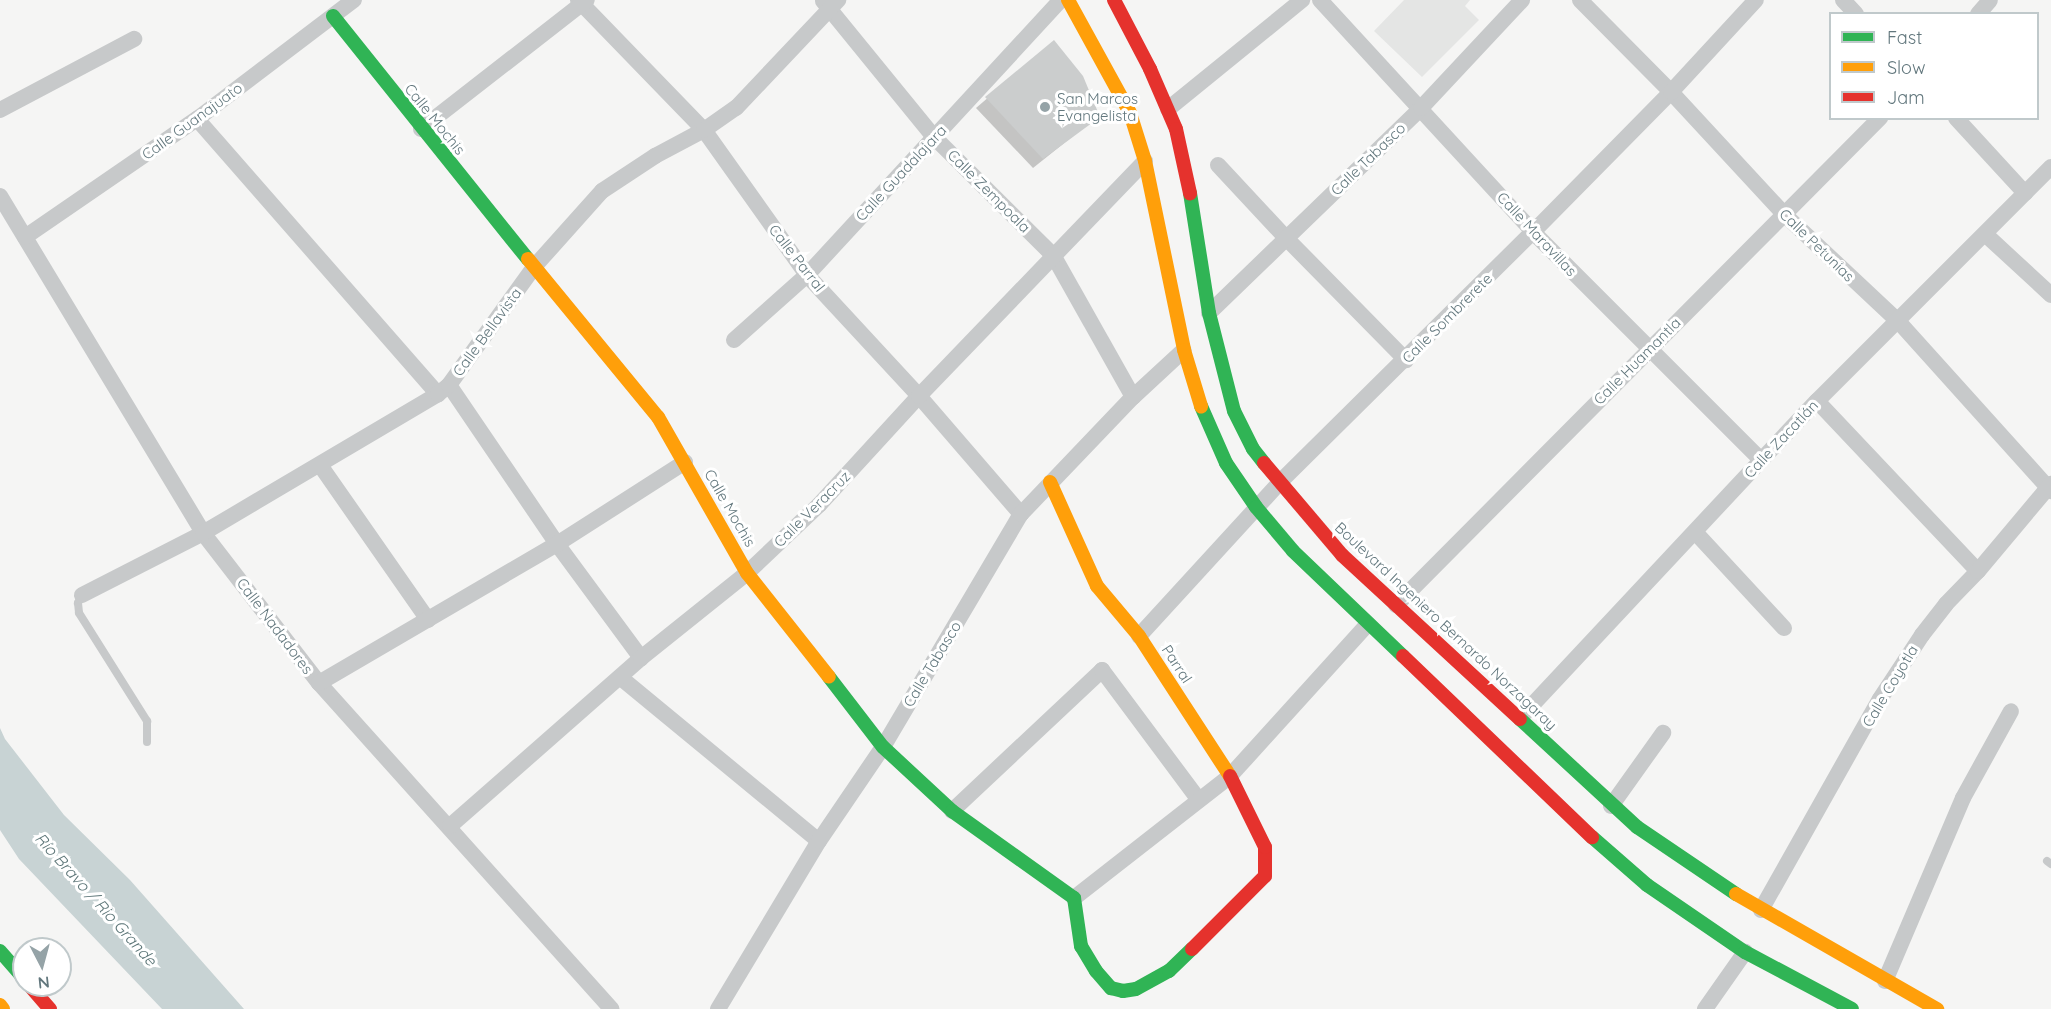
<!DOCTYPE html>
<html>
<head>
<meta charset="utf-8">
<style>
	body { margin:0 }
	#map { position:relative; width:2051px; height:1009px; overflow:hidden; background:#f5f5f4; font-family:Quicksand,sans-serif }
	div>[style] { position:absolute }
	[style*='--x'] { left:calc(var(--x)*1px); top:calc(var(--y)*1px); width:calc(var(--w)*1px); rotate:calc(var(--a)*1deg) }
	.built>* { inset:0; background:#e4e5e4 }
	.water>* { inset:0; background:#c8d3d4 }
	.shadow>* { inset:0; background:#0003 }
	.building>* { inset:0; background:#cbcdcd }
	.lane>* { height:8px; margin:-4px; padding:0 4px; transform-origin:4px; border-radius:4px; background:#c7c9ca }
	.street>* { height:16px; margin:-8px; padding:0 8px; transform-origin:8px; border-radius:8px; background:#c7c9ca }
	.fast>* { height:14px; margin:-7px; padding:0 7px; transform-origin:7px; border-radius:7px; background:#30b455 }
	.slow>* { height:14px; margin:-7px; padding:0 7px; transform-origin:7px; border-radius:7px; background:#ff9f0a }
	.jam>* { height:14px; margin:-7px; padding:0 7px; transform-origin:7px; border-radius:7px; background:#e5322d }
	.dots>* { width:16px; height:16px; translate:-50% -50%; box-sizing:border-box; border:3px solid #fff; border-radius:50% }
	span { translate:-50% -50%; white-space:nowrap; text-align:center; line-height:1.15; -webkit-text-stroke:6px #fff; paint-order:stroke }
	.poi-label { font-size:15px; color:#62777d }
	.left { translate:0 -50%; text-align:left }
	.street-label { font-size:15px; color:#62777d }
	.water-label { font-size:16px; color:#5d7678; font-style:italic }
	.legend { position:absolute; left:1829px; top:12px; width:210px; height:108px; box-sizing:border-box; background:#fff; border:2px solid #c0c9cb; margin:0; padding:8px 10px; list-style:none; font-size:18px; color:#62777d }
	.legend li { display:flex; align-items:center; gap:12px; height:30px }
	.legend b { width:30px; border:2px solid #c0c9cb }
	.north { position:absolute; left:12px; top:937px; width:60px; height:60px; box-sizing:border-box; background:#fff; border:2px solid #c0c9cb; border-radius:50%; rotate:174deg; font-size:16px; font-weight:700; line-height:24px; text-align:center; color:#62777d }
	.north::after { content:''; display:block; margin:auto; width:21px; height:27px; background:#95a3a7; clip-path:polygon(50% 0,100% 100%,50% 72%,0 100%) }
</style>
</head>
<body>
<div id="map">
	<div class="built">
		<i style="clip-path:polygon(1404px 0,1470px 0,1465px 6px,1479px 20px,1422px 77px,1374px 31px)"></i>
	</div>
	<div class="water">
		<i style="clip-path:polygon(0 728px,5px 739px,64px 815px,130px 880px,244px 1009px,162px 1009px,19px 859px,0 830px)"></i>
	</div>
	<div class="shadow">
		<i style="clip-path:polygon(1053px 42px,1098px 116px,1033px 168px,976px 108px)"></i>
	</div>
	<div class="building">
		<i style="clip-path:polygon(1054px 40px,1083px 76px,1100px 117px,1043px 159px,985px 97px)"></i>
	</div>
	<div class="lane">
		<i style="--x:82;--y:595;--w:9;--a:117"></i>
		<i style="--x:78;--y:603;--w:10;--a:84"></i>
		<i style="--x:79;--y:613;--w:128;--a:57.8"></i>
		<i style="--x:147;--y:721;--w:21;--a:90"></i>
		<i style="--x:2047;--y:861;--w:5;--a:37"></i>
	</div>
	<div class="street">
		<i style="--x:578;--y:0;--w:181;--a:45.9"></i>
		<i style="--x:704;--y:130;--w:178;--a:54.6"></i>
		<i style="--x:807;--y:275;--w:165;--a:47.2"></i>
		<i style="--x:919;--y:396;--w:156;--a:49.2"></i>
		<i style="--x:1320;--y:0;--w:315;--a:47.4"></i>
		<i style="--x:1533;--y:232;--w:322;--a:45"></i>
		<i style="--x:1580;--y:0;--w:129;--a:45.3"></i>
		<i style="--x:1671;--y:92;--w:169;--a:47.2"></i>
		<i style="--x:1786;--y:216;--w:154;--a:43.2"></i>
		<i style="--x:1898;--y:321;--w:229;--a:48"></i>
		<i style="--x:1843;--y:0;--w:19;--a:47"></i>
		<i style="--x:823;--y:1;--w:176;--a:50.8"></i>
		<i style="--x:934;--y:137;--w:168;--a:44.8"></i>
		<i style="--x:1053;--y:255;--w:163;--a:60.6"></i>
		<i style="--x:1978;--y:14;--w:18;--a:-49"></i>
		<i style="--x:1168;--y:109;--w:173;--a:-39.1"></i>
		<i style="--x:0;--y:110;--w:152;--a:-27.9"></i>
		<i style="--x:1956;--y:118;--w:102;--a:47.4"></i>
		<i style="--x:197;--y:119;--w:366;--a:48.8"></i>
		<i style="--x:421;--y:129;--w:210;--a:-37.9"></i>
		<i style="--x:1218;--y:165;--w:101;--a:47"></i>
		<i style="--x:1287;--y:239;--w:170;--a:45.5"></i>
		<i style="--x:0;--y:196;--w:393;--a:58.9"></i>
		<i style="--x:203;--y:533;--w:190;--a:52.3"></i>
		<i style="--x:319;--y:683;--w:438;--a:48.1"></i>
		<i style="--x:1985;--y:234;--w:90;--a:42.7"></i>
		<i style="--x:25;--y:237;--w:209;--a:-34.5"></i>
		<i style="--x:197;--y:119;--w:197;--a:-37.2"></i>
		<i style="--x:1209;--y:313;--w:295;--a:-44"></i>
		<i style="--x:1421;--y:108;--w:148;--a:-46.9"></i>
		<i style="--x:734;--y:340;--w:98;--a:-41.7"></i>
		<i style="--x:807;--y:275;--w:374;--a:-47.3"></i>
		<i style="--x:449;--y:385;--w:192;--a:55.8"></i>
		<i style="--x:557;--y:544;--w:142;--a:53.6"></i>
		<i style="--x:1817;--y:401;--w:234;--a:46.6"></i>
		<i style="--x:320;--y:465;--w:189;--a:55.1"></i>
		<i style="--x:1695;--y:532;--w:131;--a:47.2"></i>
		<i style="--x:82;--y:595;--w:136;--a:-27.1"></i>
		<i style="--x:203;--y:533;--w:273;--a:-30.6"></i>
		<i style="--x:438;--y:394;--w:14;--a:-39"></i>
		<i style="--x:449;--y:385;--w:145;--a:-54.2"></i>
		<i style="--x:534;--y:267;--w:102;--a:-48.2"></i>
		<i style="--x:602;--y:191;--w:64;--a:-33.4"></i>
		<i style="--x:655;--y:156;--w:55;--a:-28"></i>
		<i style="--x:704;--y:130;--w:39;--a:-35"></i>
		<i style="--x:736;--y:108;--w:149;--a:-46.6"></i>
		<i style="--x:1396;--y:605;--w:687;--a:-45.18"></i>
		<i style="--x:1139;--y:636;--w:209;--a:-47.5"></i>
		<i style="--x:1280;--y:482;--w:356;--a:-44.7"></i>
		<i style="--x:1533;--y:232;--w:197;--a:-45.4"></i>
		<i style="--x:1671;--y:92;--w:125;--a:-47.3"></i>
		<i style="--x:621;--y:678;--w:256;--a:39.5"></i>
		<i style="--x:319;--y:683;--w:276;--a:-30.3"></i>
		<i style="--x:557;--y:544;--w:152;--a:-32.6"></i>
		<i style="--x:1520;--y:718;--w:434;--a:-46.9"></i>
		<i style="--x:1817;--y:401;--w:331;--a:-45"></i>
		<i style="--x:1611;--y:806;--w:90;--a:-54.5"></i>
		<i style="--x:952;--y:811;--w:206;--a:-43.2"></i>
		<i style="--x:1102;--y:670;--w:162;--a:53.3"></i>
		<i style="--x:450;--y:826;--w:254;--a:-41.3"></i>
		<i style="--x:641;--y:658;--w:136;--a:-38.7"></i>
		<i style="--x:747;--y:573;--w:99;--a:-43.4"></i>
		<i style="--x:819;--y:505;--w:148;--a:-47.5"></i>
		<i style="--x:919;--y:396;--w:326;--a:-46.1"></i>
		<i style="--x:1074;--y:898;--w:198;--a:-38"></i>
		<i style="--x:1230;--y:776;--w:205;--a:-47.8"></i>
		<i style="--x:1761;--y:910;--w:242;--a:-60.6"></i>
		<i style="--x:1880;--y:699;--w:77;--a:-56.7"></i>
		<i style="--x:1922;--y:635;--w:39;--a:-52"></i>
		<i style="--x:1946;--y:604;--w:46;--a:-45.9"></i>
		<i style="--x:1978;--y:571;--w:114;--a:-50"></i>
		<i style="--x:1885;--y:981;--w:199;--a:-66.9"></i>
		<i style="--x:1963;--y:798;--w:99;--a:-61.1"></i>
		<i style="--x:718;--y:1009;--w:196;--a:-59"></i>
		<i style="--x:819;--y:841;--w:114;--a:-55.8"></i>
		<i style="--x:883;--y:747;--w:271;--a:-59.4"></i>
		<i style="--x:1021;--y:514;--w:162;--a:-46.3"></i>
		<i style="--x:1133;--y:397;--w:69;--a:-42.7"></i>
		<i style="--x:1705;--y:1009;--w:70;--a:-54.9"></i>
	</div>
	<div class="fast">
		<i style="--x:333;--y:16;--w:312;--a:51.3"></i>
		<i style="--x:1190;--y:193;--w:121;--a:81"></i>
		<i style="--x:1209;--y:313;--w:101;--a:75.7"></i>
		<i style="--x:1234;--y:411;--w:42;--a:63.4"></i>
		<i style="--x:1253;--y:449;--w:18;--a:52"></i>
		<i style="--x:1201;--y:406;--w:62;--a:66.3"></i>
		<i style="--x:1226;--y:463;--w:53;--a:55.7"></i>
		<i style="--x:1256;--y:507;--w:57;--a:49.9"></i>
		<i style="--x:1293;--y:551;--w:152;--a:43.7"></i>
		<i style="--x:829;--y:677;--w:88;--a:52.4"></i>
		<i style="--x:883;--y:747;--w:94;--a:42.8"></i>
		<i style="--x:952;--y:811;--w:150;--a:35.5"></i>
		<i style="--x:1074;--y:898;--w:49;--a:81.7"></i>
		<i style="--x:1081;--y:946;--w:29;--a:59"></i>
		<i style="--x:1096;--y:971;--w:23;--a:49"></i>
		<i style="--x:1111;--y:988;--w:12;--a:14"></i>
		<i style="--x:1123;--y:991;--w:13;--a:-9"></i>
		<i style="--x:1136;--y:989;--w:38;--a:-29"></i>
		<i style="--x:1169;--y:971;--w:32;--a:-44"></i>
		<i style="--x:1520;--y:719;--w:159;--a:42.7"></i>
		<i style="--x:1637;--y:827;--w:120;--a:34.1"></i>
		<i style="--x:1592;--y:837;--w:73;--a:41.1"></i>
		<i style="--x:1647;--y:885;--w:119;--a:34.4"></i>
		<i style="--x:1745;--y:952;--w:121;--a:28"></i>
		<i style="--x:0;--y:951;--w:37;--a:49"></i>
	</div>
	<div class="slow">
		<i style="--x:1068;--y:0;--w:129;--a:61.2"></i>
		<i style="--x:1130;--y:113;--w:50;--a:72.6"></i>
		<i style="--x:1145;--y:161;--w:193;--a:78.3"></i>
		<i style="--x:1184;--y:350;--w:59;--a:73.1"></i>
		<i style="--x:528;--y:259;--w:205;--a:50.6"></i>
		<i style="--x:658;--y:417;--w:180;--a:60.3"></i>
		<i style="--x:747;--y:573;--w:132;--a:51.7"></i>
		<i style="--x:1050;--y:482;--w:114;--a:65.7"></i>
		<i style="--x:1097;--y:586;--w:65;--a:50"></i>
		<i style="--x:1139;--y:636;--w:167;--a:57"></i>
		<i style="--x:1736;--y:894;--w:232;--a:29.8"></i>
		<i style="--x:0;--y:1005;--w:5;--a:53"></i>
	</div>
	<div class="jam">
		<i style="--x:1114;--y:0;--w:78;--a:62.4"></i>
		<i style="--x:1150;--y:69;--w:65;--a:66.6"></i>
		<i style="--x:1176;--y:129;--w:66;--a:77.7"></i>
		<i style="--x:1264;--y:463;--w:121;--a:49.7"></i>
		<i style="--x:1342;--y:555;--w:242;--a:42.7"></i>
		<i style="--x:1403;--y:656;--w:262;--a:43.8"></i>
		<i style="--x:1192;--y:949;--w:103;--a:-45"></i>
		<i style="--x:1265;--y:876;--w:29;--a:-90"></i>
		<i style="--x:1265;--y:847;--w:79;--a:-116.2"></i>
		<i style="--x:29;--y:985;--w:32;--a:49"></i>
	</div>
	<div class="dots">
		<i style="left:1045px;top:107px;background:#95a3a7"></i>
	</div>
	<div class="poi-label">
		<span class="left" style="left:1057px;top:107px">San Marcos<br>Evangelista</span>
	</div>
	<div class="street-label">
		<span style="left:435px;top:119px;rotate:51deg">Calle Mochis</span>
		<span style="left:192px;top:121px;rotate:-36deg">Calle Guanajuato</span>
		<span style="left:1368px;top:159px;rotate:-44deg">Calle Tabasco</span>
		<span style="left:901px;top:173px;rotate:-47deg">Calle Guadalajara</span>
		<span style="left:989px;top:191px;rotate:45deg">Calle Zempoala</span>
		<span style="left:1537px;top:234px;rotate:47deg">Calle Maravillas</span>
		<span style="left:1817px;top:245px;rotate:44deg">Calle Petunias</span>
		<span style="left:797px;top:258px;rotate:52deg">Calle Parral</span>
		<span style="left:1447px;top:318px;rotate:-45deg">Calle Sombrerete</span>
		<span style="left:487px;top:332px;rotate:-54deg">Calle Bellavista</span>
		<span style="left:1637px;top:361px;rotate:-45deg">Calle Huamantla</span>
		<span style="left:1781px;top:439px;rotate:-47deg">Calle Zacatlán</span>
		<span style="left:730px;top:508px;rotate:60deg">Calle Mochis</span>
		<span style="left:812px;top:509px;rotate:-45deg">Calle Veracruz</span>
		<span style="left:275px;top:626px;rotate:53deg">Calle Nadadores</span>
		<span style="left:1446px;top:626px;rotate:43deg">Boulevard Ingeniero Bernardo Norzagaray</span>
		<span style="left:932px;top:664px;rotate:-59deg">Calle Tabasco</span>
		<span style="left:1177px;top:664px;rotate:57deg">Parral</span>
		<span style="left:1890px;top:686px;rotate:-59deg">Calle Coyotla</span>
	</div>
	<div class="water-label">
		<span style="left:96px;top:899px;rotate:48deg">Río Bravo / Rio Grande</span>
	</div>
	<ul class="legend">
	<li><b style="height:8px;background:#30b455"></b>Fast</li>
	<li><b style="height:8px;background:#ff9f0a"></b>Slow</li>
	<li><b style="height:8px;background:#e5322d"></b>Jam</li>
	</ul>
	<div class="north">N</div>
</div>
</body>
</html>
